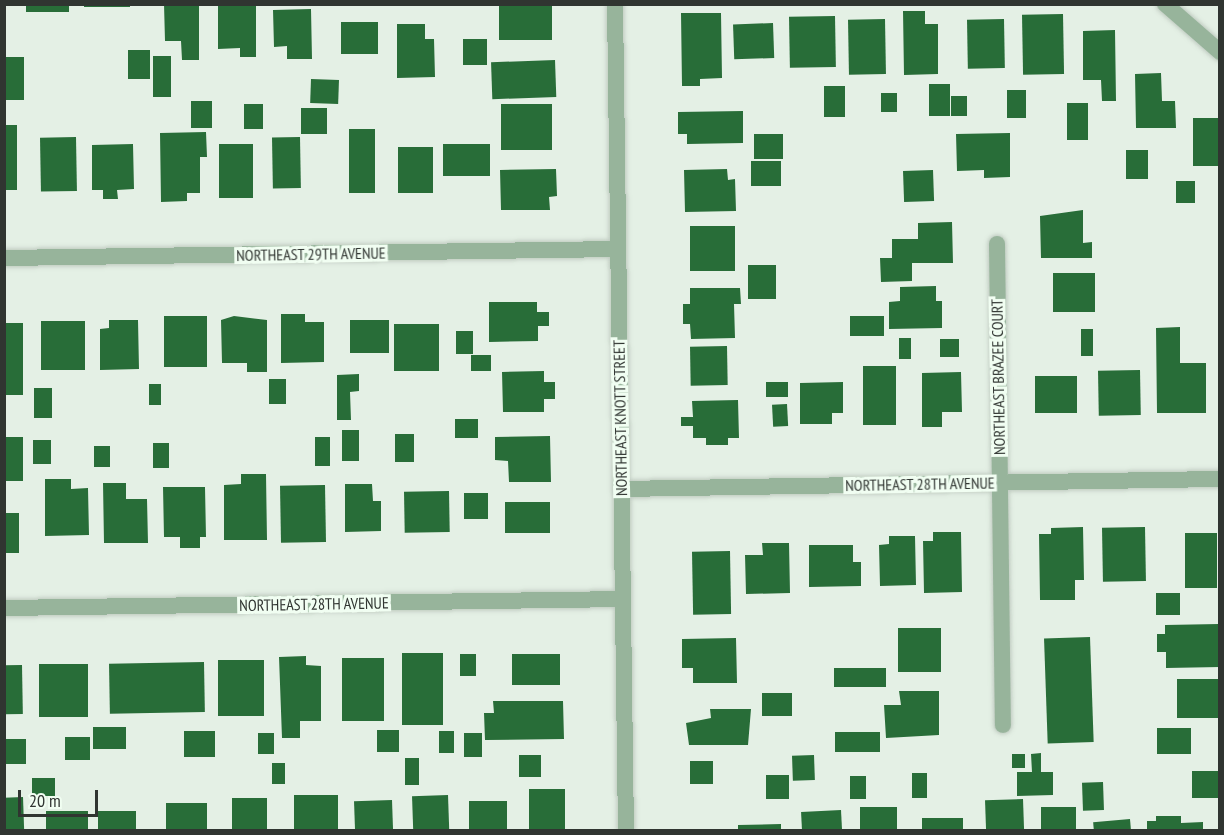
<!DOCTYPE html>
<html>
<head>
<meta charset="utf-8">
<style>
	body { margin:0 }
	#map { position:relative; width:1224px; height:835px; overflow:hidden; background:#e4f0e5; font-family:"PT Sans Narrow",sans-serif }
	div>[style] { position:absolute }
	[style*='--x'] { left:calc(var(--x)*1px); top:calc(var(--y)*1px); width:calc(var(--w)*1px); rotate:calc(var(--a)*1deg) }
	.building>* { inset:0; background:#286d38; transform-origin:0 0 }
	.roads { filter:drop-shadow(0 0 2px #c0cbc1) drop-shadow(0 0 2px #c0cbc1) }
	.minor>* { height:16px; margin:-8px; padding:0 8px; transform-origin:8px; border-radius:8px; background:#97b49b }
	.tertiary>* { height:16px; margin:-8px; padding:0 8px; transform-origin:8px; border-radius:8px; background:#97b49b }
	span { translate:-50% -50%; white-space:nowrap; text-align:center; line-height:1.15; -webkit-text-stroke:6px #f1fef2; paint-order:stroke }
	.street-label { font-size:16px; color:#303531 }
	.frame { position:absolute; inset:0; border:6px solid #303531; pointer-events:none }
	.scale { position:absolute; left:18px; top:790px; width:80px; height:27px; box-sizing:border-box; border:3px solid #303531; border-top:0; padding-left:8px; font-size:18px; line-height:21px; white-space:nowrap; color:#303531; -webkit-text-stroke:4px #f1fef2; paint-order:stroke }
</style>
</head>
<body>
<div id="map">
	<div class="building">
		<i style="left:26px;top:4px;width:43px;height:8px"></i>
		<i style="left:84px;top:4px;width:46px;height:3px"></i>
		<i style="clip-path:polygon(164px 4px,199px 4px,199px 60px,182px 60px,181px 41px,165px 41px)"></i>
		<i style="clip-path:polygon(218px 4px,256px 4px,256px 57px,240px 57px,240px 48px,218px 49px)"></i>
		<i style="left:552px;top:4px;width:36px;height:53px;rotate:90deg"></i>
		<i style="clip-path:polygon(311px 9px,312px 59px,287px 59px,287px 46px,274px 47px,273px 10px)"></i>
		<i style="clip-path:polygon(903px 11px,925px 11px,925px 24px,938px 24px,938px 74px,904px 75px)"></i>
		<i style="clip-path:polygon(681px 13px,721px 13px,722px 78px,700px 79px,700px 86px,682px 86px)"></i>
		<i style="left:1063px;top:14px;width:60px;height:41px;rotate:89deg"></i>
		<i style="left:835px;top:16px;width:51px;height:46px;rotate:89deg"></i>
		<i style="left:885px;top:19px;width:55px;height:37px;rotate:89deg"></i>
		<i style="left:1004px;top:19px;width:49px;height:37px;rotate:89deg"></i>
		<i style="left:341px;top:22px;width:37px;height:32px"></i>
		<i style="left:773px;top:23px;width:35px;height:40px;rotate:88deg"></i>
		<i style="clip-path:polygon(397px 24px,425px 24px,425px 39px,434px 39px,435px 77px,397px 78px)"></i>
		<i style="clip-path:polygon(1115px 30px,1116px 101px,1102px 101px,1101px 80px,1083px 80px,1083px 31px)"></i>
		<i style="left:463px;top:39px;width:24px;height:26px"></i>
		<i style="left:128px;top:50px;width:22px;height:29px"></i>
		<i style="left:153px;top:56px;width:18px;height:41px"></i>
		<i style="left:5px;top:57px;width:19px;height:43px"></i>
		<i style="left:555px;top:60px;width:37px;height:64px;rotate:88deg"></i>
		<i style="clip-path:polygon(1161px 73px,1162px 101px,1175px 101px,1176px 128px,1136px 128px,1135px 74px)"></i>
		<i style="left:311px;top:79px;width:28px;height:24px;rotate:2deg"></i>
		<i style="left:929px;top:84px;width:21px;height:32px"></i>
		<i style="left:824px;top:86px;width:21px;height:31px"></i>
		<i style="left:1007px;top:90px;width:19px;height:28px"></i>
		<i style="left:881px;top:93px;width:16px;height:19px"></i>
		<i style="left:951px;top:96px;width:16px;height:20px"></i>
		<i style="left:212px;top:101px;width:27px;height:21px;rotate:90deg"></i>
		<i style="left:1067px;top:103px;width:21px;height:37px"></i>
		<i style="left:263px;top:104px;width:25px;height:19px;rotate:90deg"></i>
		<i style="left:552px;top:104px;width:46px;height:51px;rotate:90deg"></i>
		<i style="left:327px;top:108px;width:26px;height:26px;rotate:90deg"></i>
		<i style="clip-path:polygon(743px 111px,743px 143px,687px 144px,687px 134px,678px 134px,678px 112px)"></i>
		<i style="left:1193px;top:118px;width:27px;height:48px"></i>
		<i style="left:4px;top:125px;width:13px;height:65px"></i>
		<i style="left:349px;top:129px;width:26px;height:64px"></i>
		<i style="clip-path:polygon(206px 132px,207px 157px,200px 157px,200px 193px,187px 193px,187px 201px,161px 202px,160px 133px)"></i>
		<i style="clip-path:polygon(1010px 133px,1010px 177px,984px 178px,984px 170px,957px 171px,956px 134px)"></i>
		<i style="left:754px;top:134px;width:29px;height:25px"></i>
		<i style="left:76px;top:137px;width:54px;height:36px;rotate:89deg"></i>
		<i style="left:300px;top:137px;width:51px;height:28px;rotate:89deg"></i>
		<i style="clip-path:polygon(133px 144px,134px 189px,117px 190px,118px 199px,103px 199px,103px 190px,92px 190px,92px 145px)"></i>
		<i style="left:219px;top:144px;width:34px;height:54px"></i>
		<i style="left:490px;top:144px;width:32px;height:47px;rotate:90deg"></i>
		<i style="left:398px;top:147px;width:35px;height:46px"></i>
		<i style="left:1126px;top:150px;width:22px;height:29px"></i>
		<i style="left:781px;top:161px;width:25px;height:30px;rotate:90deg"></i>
		<i style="clip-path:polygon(556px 169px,557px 196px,549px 197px,550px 210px,501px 210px,500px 170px)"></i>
		<i style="clip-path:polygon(727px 169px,728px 180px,735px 179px,736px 211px,685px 212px,684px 170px)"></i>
		<i style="left:933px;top:170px;width:31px;height:30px;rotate:88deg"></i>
		<i style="left:1176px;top:181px;width:19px;height:22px"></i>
		<i style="clip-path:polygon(1083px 210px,1083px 243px,1092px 242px,1092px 258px,1041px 258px,1040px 216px)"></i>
		<i style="clip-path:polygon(952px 222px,953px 263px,912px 263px,912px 281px,881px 282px,880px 258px,892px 258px,892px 239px,918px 239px,918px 223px)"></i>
		<i style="left:690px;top:226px;width:45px;height:45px"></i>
		<i style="left:748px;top:265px;width:28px;height:34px"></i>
		<i style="left:1095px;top:273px;width:39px;height:42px;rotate:90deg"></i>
		<i style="clip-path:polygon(936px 286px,936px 301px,942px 301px,942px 328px,889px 329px,889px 302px,900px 301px,900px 287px)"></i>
		<i style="clip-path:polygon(690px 288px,740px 288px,741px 304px,734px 304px,735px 338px,691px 339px,690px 324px,683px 324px,683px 304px,690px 304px)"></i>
		<i style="clip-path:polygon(489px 302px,537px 302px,537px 312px,549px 312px,549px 326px,538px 326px,538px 341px,489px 342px)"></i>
		<i style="clip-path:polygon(281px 314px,305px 314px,305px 322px,324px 322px,324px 362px,281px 363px)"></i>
		<i style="left:164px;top:316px;width:43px;height:51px"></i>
		<i style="clip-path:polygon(234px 316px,267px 320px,267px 372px,247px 372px,247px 363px,222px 363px,221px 320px)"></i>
		<i style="left:850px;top:316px;width:34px;height:20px"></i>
		<i style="clip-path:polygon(109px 320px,138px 320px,139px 369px,100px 370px,100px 329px,109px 328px)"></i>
		<i style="left:350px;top:320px;width:39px;height:33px"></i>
		<i style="left:41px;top:321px;width:44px;height:49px"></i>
		<i style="left:4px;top:323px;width:19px;height:72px"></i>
		<i style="left:439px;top:324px;width:47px;height:45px;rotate:90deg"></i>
		<i style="clip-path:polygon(1180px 327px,1180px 363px,1206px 363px,1206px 413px,1157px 413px,1156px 328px)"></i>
		<i style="left:1081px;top:329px;width:12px;height:27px"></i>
		<i style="left:456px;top:331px;width:17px;height:23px"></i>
		<i style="left:899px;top:338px;width:12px;height:21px"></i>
		<i style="left:940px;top:339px;width:19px;height:18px"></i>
		<i style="left:727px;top:346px;width:39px;height:37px;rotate:89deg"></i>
		<i style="left:471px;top:355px;width:20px;height:16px"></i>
		<i style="left:863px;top:366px;width:33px;height:59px"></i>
		<i style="left:1140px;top:370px;width:45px;height:42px;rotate:89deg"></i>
		<i style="clip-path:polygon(544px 371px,544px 382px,555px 382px,555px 399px,544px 399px,544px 412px,503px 412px,502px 372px)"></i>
		<i style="clip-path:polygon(961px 372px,962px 412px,942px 412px,942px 427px,922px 427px,922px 373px)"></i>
		<i style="clip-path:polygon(359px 374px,359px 391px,350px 392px,351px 420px,337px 420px,337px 375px)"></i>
		<i style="left:1035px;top:376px;width:42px;height:37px"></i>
		<i style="left:269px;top:379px;width:17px;height:25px"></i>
		<i style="left:788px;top:382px;width:15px;height:22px;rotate:90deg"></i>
		<i style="clip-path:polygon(843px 382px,843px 413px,832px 413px,832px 424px,800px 424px,800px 383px)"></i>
		<i style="left:149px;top:384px;width:12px;height:21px"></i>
		<i style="left:34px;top:388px;width:18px;height:30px"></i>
		<i style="clip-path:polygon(738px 400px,739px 438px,728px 438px,728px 445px,706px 445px,706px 438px,693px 438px,693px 426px,681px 426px,681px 417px,693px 417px,692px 401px)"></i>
		<i style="left:787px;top:404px;width:22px;height:15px;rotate:87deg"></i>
		<i style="left:455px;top:419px;width:23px;height:19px"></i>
		<i style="left:359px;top:430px;width:31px;height:17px;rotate:90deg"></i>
		<i style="left:395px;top:434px;width:19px;height:28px"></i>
		<i style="clip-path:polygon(550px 436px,551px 482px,509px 482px,508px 461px,495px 460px,495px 437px)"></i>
		<i style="left:4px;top:437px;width:19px;height:44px"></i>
		<i style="left:330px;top:437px;width:29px;height:15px;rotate:90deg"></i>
		<i style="left:33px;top:440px;width:18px;height:24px"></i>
		<i style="left:169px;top:443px;width:25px;height:16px;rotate:90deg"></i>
		<i style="left:94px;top:446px;width:16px;height:21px"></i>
		<i style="clip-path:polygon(241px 474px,266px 474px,267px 540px,224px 540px,224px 485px,241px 484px)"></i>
		<i style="clip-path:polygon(45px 479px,71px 479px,71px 489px,88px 488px,89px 535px,45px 536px)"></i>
		<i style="clip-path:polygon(103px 483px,126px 483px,126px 499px,147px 499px,148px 543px,104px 543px)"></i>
		<i style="clip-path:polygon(345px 484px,372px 484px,373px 501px,381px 501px,381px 531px,345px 532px)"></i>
		<i style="left:325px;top:485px;width:57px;height:45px;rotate:89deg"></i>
		<i style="clip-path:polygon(163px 487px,205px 487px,206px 537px,200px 537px,200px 548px,180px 548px,180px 537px,164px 537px)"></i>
		<i style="left:449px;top:491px;width:41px;height:45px;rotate:89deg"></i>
		<i style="left:488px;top:493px;width:26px;height:24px;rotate:90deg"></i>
		<i style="left:505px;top:502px;width:45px;height:31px"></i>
		<i style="left:4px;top:513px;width:15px;height:40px"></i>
		<i style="clip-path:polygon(1083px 527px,1084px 580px,1075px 580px,1075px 600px,1040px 600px,1039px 534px,1051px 534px,1051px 528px)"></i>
		<i style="left:1145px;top:527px;width:54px;height:43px;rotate:89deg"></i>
		<i style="clip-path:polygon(933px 532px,961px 532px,962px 592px,924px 593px,923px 541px,933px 541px)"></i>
		<i style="left:1185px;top:533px;width:32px;height:55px"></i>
		<i style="clip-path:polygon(889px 536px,915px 536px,916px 585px,880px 586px,879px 545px,889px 544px)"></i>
		<i style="clip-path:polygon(762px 543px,789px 543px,790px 593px,746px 594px,745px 555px,763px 555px)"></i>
		<i style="clip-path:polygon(809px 545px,853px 545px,853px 562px,861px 562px,861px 586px,809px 587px)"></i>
		<i style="left:730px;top:551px;width:63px;height:38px;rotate:89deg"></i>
		<i style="left:1156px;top:593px;width:24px;height:22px"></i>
		<i style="clip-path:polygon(1219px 624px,1220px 667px,1166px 668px,1166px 652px,1157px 652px,1157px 634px,1165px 634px,1165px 625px)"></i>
		<i style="left:941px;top:628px;width:44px;height:43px;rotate:90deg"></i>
		<i style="left:1090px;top:637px;width:105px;height:46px;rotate:88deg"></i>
		<i style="clip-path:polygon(736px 638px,737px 683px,693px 683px,693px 668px,682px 668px,682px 639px)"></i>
		<i style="left:402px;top:653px;width:41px;height:72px"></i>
		<i style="left:460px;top:654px;width:16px;height:22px"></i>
		<i style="left:560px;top:654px;width:31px;height:48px;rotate:90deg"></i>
		<i style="clip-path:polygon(306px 656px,306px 665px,321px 666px,321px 721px,300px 721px,300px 738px,282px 738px,279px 657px)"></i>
		<i style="left:342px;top:658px;width:42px;height:63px"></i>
		<i style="left:218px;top:660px;width:46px;height:56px"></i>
		<i style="left:204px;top:662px;width:50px;height:95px;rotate:89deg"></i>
		<i style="left:88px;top:664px;width:53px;height:49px;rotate:90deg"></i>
		<i style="left:22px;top:665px;width:49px;height:18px;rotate:89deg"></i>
		<i style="left:886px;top:668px;width:19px;height:52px;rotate:90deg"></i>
		<i style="left:1177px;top:679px;width:43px;height:39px"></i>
		<i style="clip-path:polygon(899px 691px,939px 691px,939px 735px,886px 738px,884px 705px,901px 705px)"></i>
		<i style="left:762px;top:693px;width:30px;height:23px"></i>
		<i style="clip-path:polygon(493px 701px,563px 701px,564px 739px,485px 740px,484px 713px,494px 713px)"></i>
		<i style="clip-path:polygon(710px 709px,751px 709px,748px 745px,689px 745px,686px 723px,711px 718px)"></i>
		<i style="left:93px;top:727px;width:33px;height:22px"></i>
		<i style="left:1157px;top:728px;width:34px;height:26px"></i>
		<i style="left:377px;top:730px;width:22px;height:22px"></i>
		<i style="left:215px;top:731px;width:26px;height:31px;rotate:90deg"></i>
		<i style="left:439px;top:731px;width:15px;height:22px"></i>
		<i style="left:880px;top:732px;width:20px;height:45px;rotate:90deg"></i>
		<i style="left:258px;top:733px;width:16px;height:21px"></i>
		<i style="left:464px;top:733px;width:18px;height:24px"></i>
		<i style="left:65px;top:737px;width:25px;height:23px"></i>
		<i style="left:4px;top:739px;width:22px;height:25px"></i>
		<i style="clip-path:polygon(1041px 753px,1041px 772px,1053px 772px,1053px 795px,1017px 796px,1017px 772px,1032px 772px,1031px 754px)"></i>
		<i style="left:1025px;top:754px;width:14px;height:13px;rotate:90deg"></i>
		<i style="left:519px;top:755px;width:22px;height:22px"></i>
		<i style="left:814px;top:755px;width:25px;height:22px;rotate:88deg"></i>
		<i style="left:405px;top:758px;width:14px;height:27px"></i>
		<i style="left:713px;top:761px;width:23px;height:23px;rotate:90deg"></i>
		<i style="left:285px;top:763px;width:21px;height:13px;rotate:90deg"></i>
		<i style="left:1192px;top:771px;width:27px;height:27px"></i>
		<i style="left:927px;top:773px;width:25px;height:15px;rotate:90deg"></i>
		<i style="left:766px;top:775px;width:23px;height:24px"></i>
		<i style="left:850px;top:776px;width:16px;height:23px"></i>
		<i style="left:32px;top:778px;width:23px;height:18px"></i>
		<i style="left:1103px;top:782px;width:28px;height:21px;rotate:88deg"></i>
		<i style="left:529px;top:789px;width:36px;height:41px"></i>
		<i style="left:294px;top:795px;width:44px;height:35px"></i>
		<i style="left:448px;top:795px;width:35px;height:36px;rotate:88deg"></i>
		<i style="left:23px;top:797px;width:33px;height:19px;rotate:88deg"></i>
		<i style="left:232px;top:798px;width:35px;height:32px"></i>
		<i style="left:1023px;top:799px;width:31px;height:38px;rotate:88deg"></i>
		<i style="left:392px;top:800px;width:30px;height:38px;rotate:88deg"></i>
		<i style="left:469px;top:801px;width:38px;height:29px"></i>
		<i style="left:207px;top:803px;width:27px;height:41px;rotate:90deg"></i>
		<i style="left:897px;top:807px;width:23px;height:37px;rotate:90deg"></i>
		<i style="left:1076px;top:807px;width:23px;height:35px;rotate:90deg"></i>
		<i style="left:841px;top:810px;width:20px;height:40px;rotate:87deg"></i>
		<i style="left:88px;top:811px;width:19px;height:42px;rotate:90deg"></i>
		<i style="left:98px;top:811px;width:38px;height:19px"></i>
		<i style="clip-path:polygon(1156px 816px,1181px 816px,1181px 823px,1203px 822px,1203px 830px,1147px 830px,1147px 821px,1156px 821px)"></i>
		<i style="left:963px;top:818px;width:12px;height:41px;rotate:90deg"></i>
		<i style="left:1130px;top:819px;width:11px;height:37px;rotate:85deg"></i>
		<i style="clip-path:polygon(781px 824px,781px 830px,738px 830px,738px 825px)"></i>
	</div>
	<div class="roads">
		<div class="minor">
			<i style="--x:1165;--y:4;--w:73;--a:41.1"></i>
			<i style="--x:997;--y:244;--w:481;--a:89.3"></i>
			<i style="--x:4;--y:258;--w:614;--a:-0.84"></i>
			<i style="--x:621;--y:489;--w:599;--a:-0.96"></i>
			<i style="--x:4;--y:608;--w:619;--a:-0.83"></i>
		</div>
		<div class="tertiary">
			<i style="--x:615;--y:4;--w:826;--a:89.24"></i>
		</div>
	</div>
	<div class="street-label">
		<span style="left:311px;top:254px;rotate:-1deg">NORTHEAST 29TH AVENUE</span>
		<span style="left:998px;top:377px;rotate:-91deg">NORTHEAST BRAZEE COURT</span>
		<span style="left:620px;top:418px;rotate:-91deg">NORTHEAST KNOTT STREET</span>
		<span style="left:920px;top:484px;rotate:-1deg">NORTHEAST 28TH AVENUE</span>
		<span style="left:314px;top:604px;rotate:-1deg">NORTHEAST 28TH AVENUE</span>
	</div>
	<div class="frame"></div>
	<div class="scale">20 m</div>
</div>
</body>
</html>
